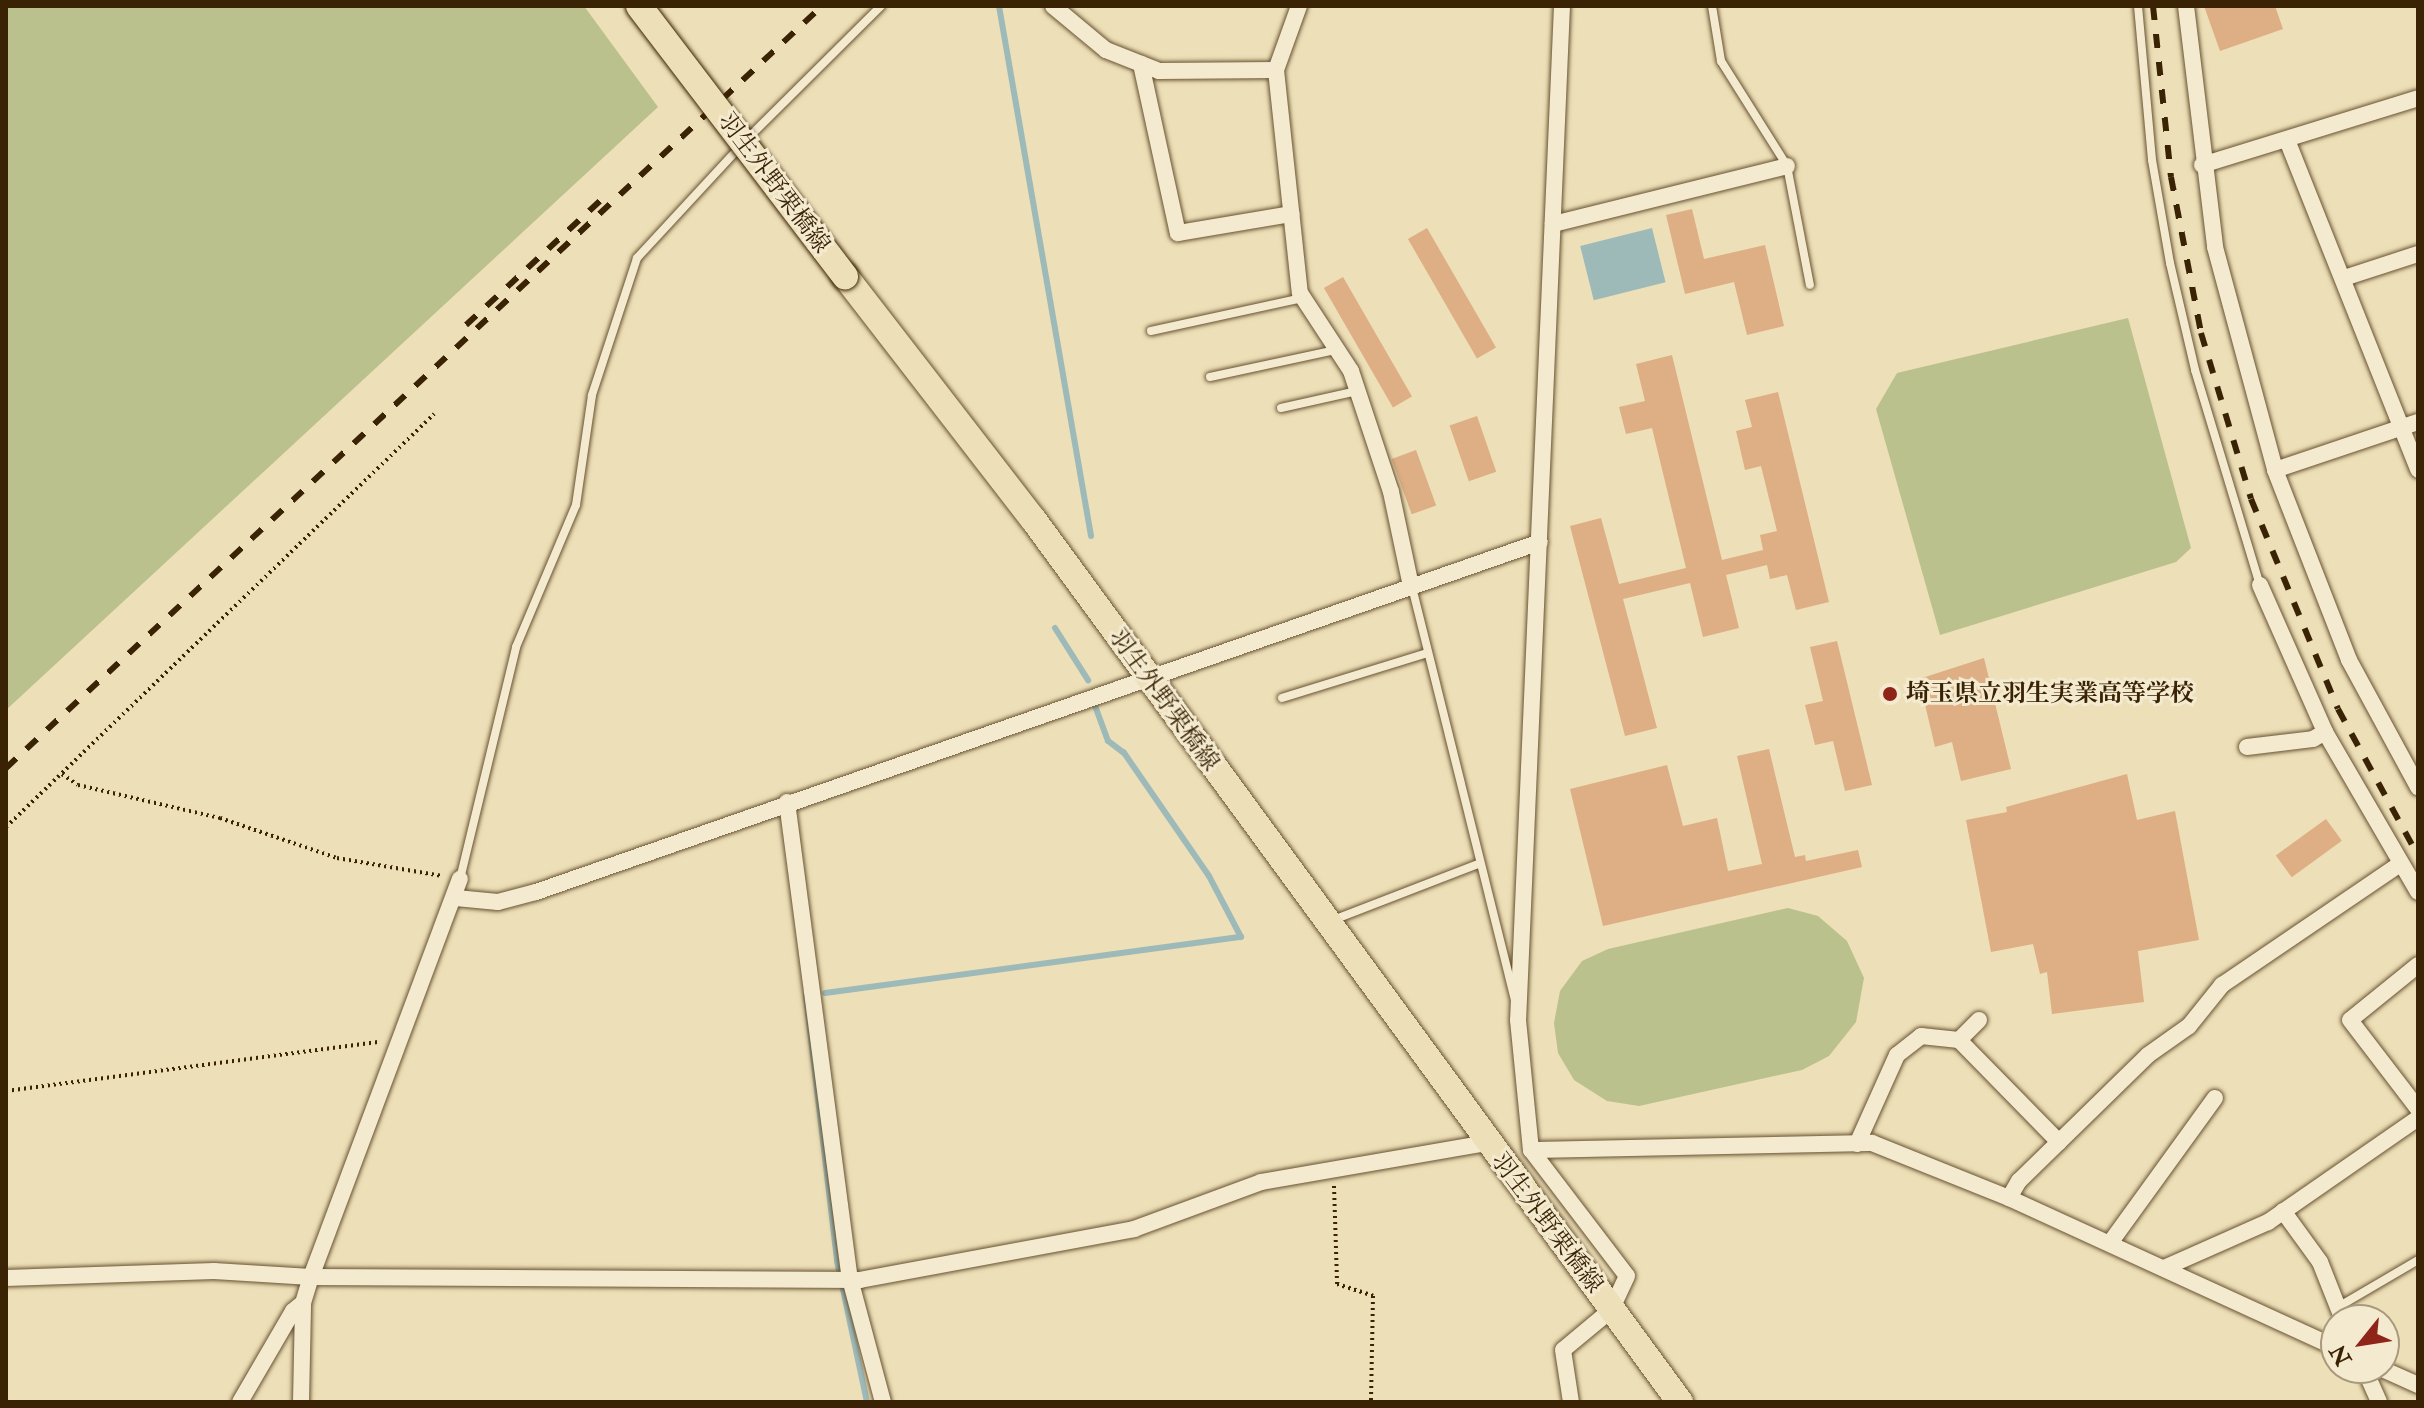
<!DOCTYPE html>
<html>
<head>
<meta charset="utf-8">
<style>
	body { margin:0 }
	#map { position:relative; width:2424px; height:1408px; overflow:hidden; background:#eddfb7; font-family:"IM FELL Double Pica","Noto Serif JP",serif }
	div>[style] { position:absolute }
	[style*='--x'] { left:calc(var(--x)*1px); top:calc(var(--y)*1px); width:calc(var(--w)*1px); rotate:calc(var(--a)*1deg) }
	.green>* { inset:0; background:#bac18d }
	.water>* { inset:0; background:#9dbab9; transform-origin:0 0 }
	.stream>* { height:6px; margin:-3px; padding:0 3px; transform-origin:3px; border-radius:3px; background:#9dbab9 }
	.building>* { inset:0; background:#deae84; transform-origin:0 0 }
	.path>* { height:4px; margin-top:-2px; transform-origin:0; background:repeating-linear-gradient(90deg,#3a2304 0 2px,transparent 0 6px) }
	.roads { filter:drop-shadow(0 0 2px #675231) drop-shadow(0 0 2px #675231) }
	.lane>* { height:8px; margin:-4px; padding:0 4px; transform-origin:4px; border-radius:4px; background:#f3ead0 }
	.street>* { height:16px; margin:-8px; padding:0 8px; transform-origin:8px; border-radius:8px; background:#f3ead0 }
	.primary>* { height:26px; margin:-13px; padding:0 13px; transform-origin:13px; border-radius:13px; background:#eddfb7 }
	.rail>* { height:6px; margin-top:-3px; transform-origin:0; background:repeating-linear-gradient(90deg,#3a2304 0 14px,transparent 0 28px) }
	.bridges { filter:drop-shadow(0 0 2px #3a2304) drop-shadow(0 0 2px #3a2304) }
	.primary-bridge>* { height:26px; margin:-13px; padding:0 13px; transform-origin:13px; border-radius:13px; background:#eddfb7 }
	.dots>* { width:22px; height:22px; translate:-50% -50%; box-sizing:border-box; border:4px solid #f3ead0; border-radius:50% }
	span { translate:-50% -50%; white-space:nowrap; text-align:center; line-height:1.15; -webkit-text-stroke:6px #f3ead0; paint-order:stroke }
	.street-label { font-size:24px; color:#3a2304 }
	.poi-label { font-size:24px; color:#3a2304; font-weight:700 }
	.left { translate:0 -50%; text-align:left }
	.frame { position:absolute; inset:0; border:8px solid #3a2304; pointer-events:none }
	.north { position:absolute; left:2320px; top:1304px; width:80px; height:80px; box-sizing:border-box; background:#f3ead0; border:2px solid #a99a7e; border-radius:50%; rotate:240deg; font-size:22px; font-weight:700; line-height:32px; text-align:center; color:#3a2304 }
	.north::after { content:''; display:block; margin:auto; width:28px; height:36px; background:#8f2418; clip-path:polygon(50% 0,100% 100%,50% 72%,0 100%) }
</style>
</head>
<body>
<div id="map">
	<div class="green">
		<i style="clip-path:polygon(6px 6px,584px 6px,658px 107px,6px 710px)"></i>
		<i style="clip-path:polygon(2128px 318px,2191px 548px,2176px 562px,1940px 635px,1876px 409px,1897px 373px)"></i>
		<i style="clip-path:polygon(1788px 908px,1818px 916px,1847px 941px,1864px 978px,1856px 1022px,1829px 1056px,1802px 1070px,1639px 1106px,1607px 1101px,1574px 1080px,1558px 1053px,1554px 1023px,1560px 991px,1582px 961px,1608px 949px)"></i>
	</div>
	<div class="water">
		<i style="left:1652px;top:228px;width:56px;height:74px;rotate:76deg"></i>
	</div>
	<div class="stream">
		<i style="--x:999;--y:6;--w:538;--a:80.15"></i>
		<i style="--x:1055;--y:628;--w:62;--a:57.6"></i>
		<i style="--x:825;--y:993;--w:420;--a:-7.7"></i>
		<i style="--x:1241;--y:937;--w:69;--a:-117.7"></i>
		<i style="--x:1209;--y:876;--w:150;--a:-124.6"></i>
		<i style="--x:1124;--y:753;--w:20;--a:-143"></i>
		<i style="--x:1108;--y:741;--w:40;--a:-110.2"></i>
		<i style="--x:806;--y:996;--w:267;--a:83.3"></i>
		<i style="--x:837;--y:1261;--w:144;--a:78"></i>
	</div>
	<div class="building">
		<i style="clip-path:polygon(2204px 6px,2275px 6px,2283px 29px,2220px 51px)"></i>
		<i style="clip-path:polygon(1692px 209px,1704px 259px,1765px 245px,1784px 326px,1747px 335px,1734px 282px,1685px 294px,1666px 215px)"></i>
		<i style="left:1427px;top:228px;width:138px;height:22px;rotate:60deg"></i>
		<i style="left:1343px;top:277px;width:138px;height:22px;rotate:60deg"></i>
		<i style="clip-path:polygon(1672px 355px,1722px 560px,1763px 550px,1760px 535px,1777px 531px,1761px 466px,1745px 470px,1736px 431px,1752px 427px,1745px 400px,1778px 392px,1829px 602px,1796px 610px,1787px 575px,1770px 579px,1767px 565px,1726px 575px,1739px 628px,1703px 637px,1690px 583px,1623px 599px,1657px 728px,1625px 736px,1570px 526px,1601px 518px,1619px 584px,1686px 568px,1652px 428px,1626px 434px,1619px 407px,1645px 401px,1636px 364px)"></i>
		<i style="left:1477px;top:416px;width:59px;height:29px;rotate:71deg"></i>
		<i style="left:1416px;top:450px;width:59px;height:26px;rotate:70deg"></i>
		<i style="clip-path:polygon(1837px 641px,1872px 785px,1845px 791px,1833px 741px,1815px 745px,1805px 705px,1823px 701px,1810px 647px)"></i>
		<i style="clip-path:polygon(1984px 658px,2011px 769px,1961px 781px,1952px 742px,1935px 747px,1919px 679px)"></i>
		<i style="clip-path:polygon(1769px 749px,1795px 857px,1805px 855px,1806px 861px,1858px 850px,1862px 867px,1603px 926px,1570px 789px,1667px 765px,1683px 826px,1717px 818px,1728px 871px,1762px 864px,1737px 756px)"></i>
		<i style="clip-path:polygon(2127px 774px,2137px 820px,2175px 811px,2199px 940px,2138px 951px,2144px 1002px,2052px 1014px,2047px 972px,2040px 974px,2033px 944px,1991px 952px,1966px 820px,2007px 812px,2006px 807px)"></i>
		<i style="left:2326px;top:819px;width:27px;height:62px;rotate:54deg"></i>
	</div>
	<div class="path">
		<i style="--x:62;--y:774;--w:19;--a:35"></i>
		<i style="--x:78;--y:785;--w:146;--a:13.1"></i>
		<i style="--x:220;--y:818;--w:124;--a:18.9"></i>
		<i style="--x:337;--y:858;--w:107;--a:9.7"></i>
		<i style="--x:6;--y:827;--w:595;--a:-43.98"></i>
		<i style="--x:6;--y:1091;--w:377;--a:-7.5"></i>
		<i style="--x:1334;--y:1186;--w:98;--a:88.2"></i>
		<i style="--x:1337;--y:1284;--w:38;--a:18"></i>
		<i style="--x:1373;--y:1296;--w:106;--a:91.1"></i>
	</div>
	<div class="roads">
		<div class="lane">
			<i style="--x:1712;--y:6;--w:56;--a:80.7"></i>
			<i style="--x:1721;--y:61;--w:124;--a:57.8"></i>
			<i style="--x:1787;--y:166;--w:121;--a:79.1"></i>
			<i style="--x:2138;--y:6;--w:155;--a:84.8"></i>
			<i style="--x:2152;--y:160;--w:105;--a:80.1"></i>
			<i style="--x:2170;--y:263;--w:110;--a:76.8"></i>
			<i style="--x:2195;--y:370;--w:225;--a:73.2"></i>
			<i style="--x:1151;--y:331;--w:155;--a:-12.3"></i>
			<i style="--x:1210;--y:377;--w:129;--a:-12.1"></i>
			<i style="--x:1281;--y:408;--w:78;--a:-12.6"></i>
			<i style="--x:1412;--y:587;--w:427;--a:76"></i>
			<i style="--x:1282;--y:698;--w:152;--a:-17.2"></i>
			<i style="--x:460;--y:879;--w:239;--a:-76.4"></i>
			<i style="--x:516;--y:647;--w:154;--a:-67.1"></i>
			<i style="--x:576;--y:505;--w:111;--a:-81.7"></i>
			<i style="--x:592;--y:395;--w:144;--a:-71.8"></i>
			<i style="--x:637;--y:258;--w:165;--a:-47.2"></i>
			<i style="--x:749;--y:137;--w:186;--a:-44.8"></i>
			<i style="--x:1333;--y:920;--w:155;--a:-21.1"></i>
			<i style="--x:2338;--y:1307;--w:93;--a:-30.4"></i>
		</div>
		<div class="street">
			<i style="--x:1053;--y:6;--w:69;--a:39.7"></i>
			<i style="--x:1106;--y:50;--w:57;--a:21.6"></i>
			<i style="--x:1159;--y:71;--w:117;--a:-0.5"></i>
			<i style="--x:1299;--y:6;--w:68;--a:109.8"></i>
			<i style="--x:1276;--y:70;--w:224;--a:83.9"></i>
			<i style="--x:1300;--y:293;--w:93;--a:56.8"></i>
			<i style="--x:1351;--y:371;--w:127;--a:71.7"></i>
			<i style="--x:1391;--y:492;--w:96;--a:78"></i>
			<i style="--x:1562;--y:6;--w:1015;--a:92.48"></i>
			<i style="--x:1518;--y:1020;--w:131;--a:84.3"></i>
			<i style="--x:1531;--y:1150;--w:158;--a:52.7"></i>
			<i style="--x:1627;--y:1276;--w:38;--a:115"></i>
			<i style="--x:1611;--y:1310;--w:62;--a:140.2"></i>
			<i style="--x:1563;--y:1350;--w:53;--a:81.3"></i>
			<i style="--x:2186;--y:6;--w:243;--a:83.1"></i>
			<i style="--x:2215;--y:247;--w:231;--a:74.9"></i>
			<i style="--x:2275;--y:470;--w:204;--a:68.7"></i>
			<i style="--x:2349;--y:660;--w:145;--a:61.5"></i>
			<i style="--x:1141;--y:64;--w:173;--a:77.7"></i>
			<i style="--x:1178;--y:233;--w:115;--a:-9.5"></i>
			<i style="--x:2287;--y:140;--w:355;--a:68.3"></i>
			<i style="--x:2202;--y:165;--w:226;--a:-17.2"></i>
			<i style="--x:1553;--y:224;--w:241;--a:-13.9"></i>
			<i style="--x:2344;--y:278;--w:78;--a:-18"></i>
			<i style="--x:2275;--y:470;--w:151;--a:-18.6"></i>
			<i style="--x:2260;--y:585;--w:161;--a:66.1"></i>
			<i style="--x:2325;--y:732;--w:185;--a:59.8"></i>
			<i style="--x:2247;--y:747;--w:66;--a:-6.9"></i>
			<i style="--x:2313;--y:739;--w:14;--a:-30"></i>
			<i style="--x:787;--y:802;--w:481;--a:82.5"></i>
			<i style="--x:850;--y:1279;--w:127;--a:75"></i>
			<i style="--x:456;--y:898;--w:42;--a:5.4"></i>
			<i style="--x:498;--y:902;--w:39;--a:-15"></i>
			<i style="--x:536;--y:892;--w:1063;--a:-19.22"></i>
			<i style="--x:2418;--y:965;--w:87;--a:141"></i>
			<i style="--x:2350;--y:1020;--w:112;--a:52.6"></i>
			<i style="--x:1979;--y:1020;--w:28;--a:135"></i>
			<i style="--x:1959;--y:1040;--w:143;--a:45.6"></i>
			<i style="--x:1857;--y:1144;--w:98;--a:-65.8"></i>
			<i style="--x:1897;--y:1055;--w:31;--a:-38"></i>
			<i style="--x:1921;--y:1036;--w:38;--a:6"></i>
			<i style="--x:1531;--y:1150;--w:341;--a:-1.2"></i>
			<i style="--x:1872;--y:1143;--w:148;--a:21.9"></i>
			<i style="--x:2009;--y:1198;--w:360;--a:24.6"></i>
			<i style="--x:2009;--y:1198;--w:20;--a:-60"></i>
			<i style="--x:2019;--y:1181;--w:180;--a:-44.3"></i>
			<i style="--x:2148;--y:1055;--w:50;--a:-35.3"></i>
			<i style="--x:2189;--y:1026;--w:53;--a:-51.2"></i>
			<i style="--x:2222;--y:985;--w:215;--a:-34.2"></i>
			<i style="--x:2283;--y:1211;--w:63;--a:54"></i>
			<i style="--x:2320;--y:1262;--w:62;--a:68.4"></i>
			<i style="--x:2110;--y:1243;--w:179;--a:-54.1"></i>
			<i style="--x:2164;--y:1268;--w:114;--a:-23.9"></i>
			<i style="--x:2268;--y:1222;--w:183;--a:-34.7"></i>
			<i style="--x:6;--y:1278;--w:208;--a:-1.9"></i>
			<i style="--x:214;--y:1271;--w:97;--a:3.5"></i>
			<i style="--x:311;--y:1277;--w:549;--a:0.31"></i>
			<i style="--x:860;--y:1280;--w:279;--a:-10.5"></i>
			<i style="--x:1134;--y:1229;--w:135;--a:-20.3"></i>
			<i style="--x:1261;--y:1182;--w:229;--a:-9.8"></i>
			<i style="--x:2364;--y:1368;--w:37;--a:66"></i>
			<i style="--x:2380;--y:1368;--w:42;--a:24.1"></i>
			<i style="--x:240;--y:1402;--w:105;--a:-59.8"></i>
			<i style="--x:293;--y:1311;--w:13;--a:-39"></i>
			<i style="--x:301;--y:1402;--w:99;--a:-88.8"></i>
			<i style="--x:303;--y:1303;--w:27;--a:-73"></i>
			<i style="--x:311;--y:1277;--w:425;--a:-69.5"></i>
		</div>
		<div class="primary">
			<i style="--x:845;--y:276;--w:307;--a:52.3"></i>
			<i style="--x:1033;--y:519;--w:1095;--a:53.77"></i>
		</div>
	</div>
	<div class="rail">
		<i style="--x:2153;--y:6;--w:172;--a:84"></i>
		<i style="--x:2171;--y:177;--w:159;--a:79.1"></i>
		<i style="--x:2201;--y:333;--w:173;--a:73.2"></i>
		<i style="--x:2251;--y:499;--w:227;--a:67.5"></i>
		<i style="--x:2338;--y:709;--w:167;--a:61.4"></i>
		<i style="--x:466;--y:325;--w:184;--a:-42.8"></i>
		<i style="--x:6;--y:768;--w:1116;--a:-43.04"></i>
	</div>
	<div class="bridges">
		<div class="primary-bridge">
			<i style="--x:639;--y:6;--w:340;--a:52.7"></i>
		</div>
	</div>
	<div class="dots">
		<i style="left:1890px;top:694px;background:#8f2418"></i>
	</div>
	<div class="street-label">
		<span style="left:774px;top:183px;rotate:53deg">羽生外野栗橋線</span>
		<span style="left:1164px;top:700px;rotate:54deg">羽生外野栗橋線</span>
		<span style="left:1547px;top:1223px;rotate:53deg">羽生外野栗橋線</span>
	</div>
	<div class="poi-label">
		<span class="left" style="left:1906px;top:694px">埼玉県立羽生実業高等学校</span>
	</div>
	<div class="frame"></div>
	<div class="north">N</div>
</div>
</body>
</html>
